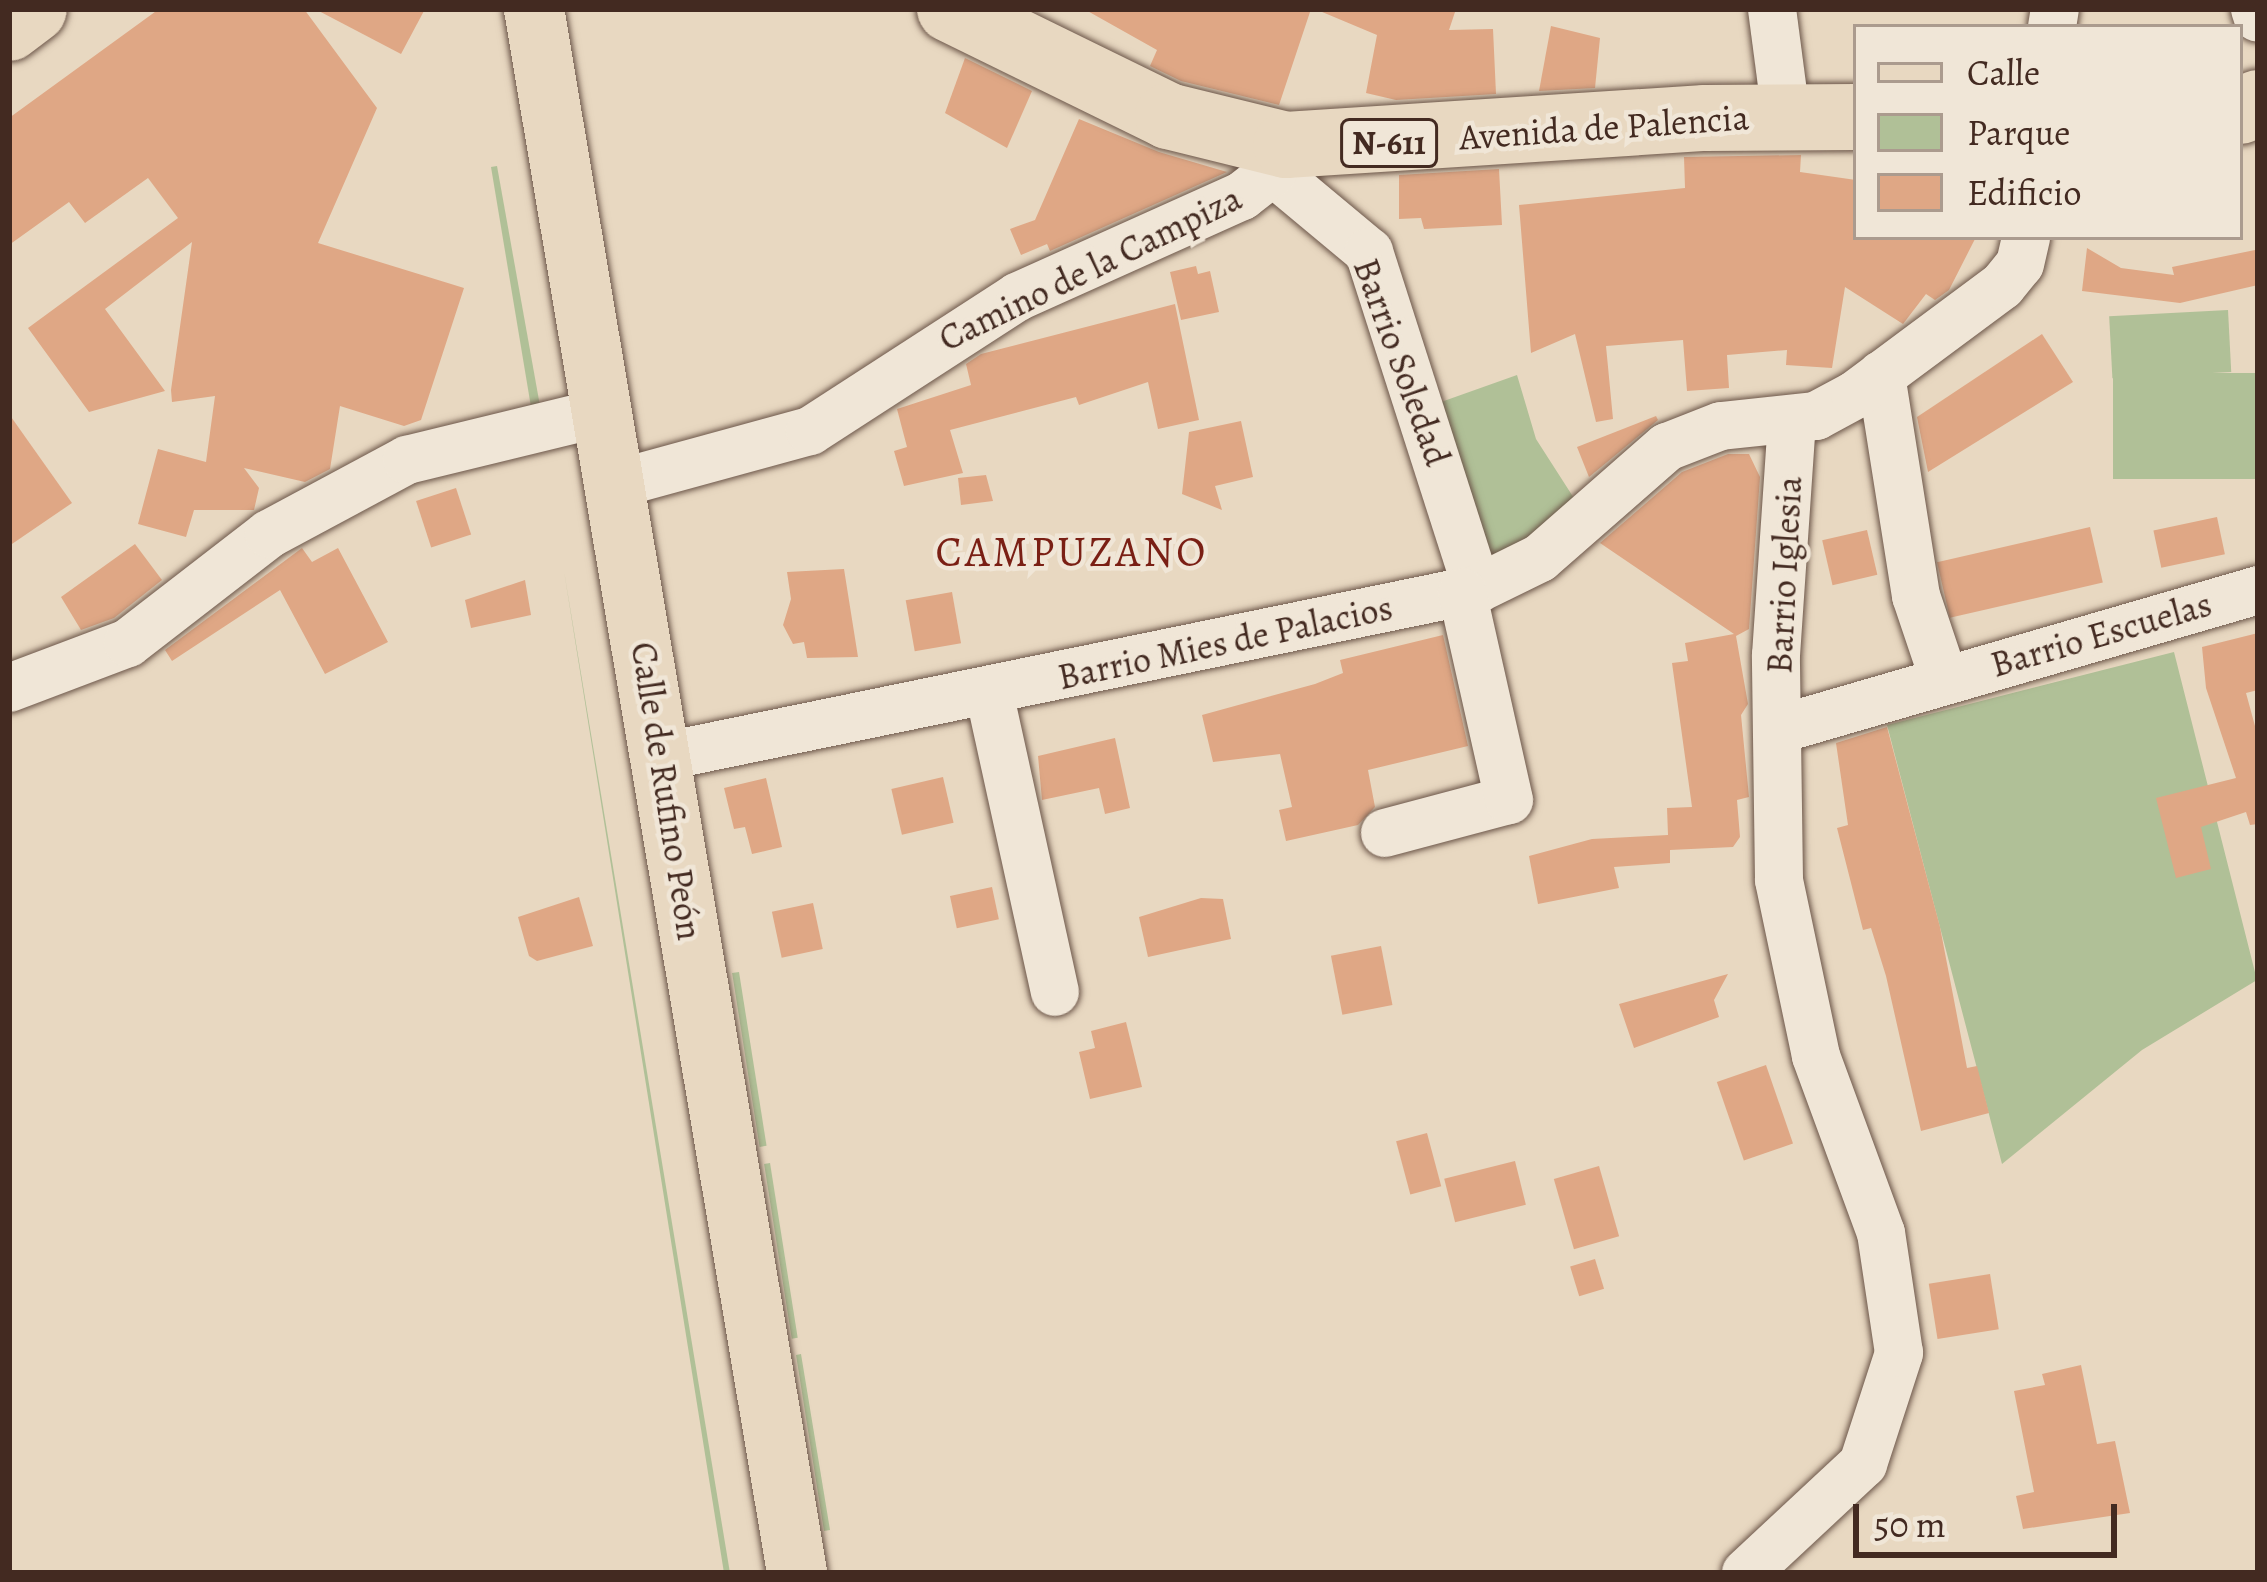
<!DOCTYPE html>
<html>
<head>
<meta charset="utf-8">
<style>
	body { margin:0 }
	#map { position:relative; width:2267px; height:1582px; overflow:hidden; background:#e8d8c1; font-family:Alegreya,serif }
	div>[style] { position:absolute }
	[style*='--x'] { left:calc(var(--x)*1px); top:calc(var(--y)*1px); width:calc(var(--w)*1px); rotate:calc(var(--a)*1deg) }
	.green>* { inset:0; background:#b0c097; transform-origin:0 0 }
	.building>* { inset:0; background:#dfa785; transform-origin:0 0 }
	.roads { filter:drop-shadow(0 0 3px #6c5649) drop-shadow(0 0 3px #6c5649) }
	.minor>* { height:48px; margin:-24px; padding:0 24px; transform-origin:24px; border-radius:24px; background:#f0e6d7 }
	.major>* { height:60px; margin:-30px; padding:0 30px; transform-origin:30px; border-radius:30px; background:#e8d8c1 }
	.highway>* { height:66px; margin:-33px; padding:0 33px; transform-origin:33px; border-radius:33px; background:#e8d8c1 }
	span { translate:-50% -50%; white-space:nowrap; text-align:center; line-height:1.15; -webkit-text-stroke:9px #f0e6d7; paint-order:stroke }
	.shield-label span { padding:3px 9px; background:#f0e6d7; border:3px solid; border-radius:9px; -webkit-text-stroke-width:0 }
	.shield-label { font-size:33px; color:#432a21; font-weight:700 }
	.street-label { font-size:36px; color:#432a21 }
	.quarter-label { font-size:42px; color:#7a1f14; letter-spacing:3px }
	.frame { position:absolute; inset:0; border:12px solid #432a21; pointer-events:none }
	.legend { position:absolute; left:1853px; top:24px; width:390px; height:216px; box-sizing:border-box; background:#f0e6d7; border:3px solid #ab9b8e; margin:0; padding:15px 21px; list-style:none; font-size:36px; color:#432a21 }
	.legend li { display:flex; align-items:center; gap:24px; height:60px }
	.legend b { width:60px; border:3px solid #ab9b8e }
	.scale { position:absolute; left:1853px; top:1504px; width:264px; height:54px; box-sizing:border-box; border:6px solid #432a21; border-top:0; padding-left:15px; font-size:36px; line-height:42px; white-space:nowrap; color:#432a21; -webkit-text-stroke:9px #f0e6d7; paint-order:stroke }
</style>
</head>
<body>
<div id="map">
	<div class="green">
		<i style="clip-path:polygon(497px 166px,542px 417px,533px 419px,491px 167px)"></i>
		<i style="left:2228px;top:310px;width:62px;height:119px;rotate:87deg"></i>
		<i style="left:2258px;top:373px;width:106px;height:145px;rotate:90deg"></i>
		<i style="clip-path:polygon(1517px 375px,1536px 439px,1579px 506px,1488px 563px,1427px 407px)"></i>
		<i style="clip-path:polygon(564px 571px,730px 1573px,724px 1573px)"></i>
		<i style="clip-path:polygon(2174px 652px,2257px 980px,2142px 1050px,2002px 1164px,1887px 725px)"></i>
		<i style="left:739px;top:972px;width:176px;height:7px;rotate:81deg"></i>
		<i style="left:770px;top:1163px;width:177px;height:6px;rotate:81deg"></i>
		<i style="clip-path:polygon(801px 1354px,830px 1530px,824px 1531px,796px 1355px)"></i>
	</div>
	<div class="building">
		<i style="clip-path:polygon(159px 9px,304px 9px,377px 108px,318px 243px,464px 288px,421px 420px,404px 426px,340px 406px,330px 469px,305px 482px,244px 468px,259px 488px,254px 510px,194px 510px,186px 537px,138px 524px,158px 449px,206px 462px,215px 396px,172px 402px,171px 390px,192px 242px,105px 309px,165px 391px,89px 412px,28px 328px,178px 218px,148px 178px,85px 223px,69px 202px,9px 245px,9px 118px)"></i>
		<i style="clip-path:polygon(315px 9px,425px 9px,401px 54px)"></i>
		<i style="clip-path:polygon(1084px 9px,1311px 9px,1279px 105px,1181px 81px,1150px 66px,1157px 50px)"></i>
		<i style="clip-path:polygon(1315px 9px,1456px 9px,1449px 30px,1493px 29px,1496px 94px,1396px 100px,1366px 93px,1377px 35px)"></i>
		<i style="clip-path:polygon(1551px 26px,1600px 38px,1595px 88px,1539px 91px)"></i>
		<i style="clip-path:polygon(965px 58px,1032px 91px,1007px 148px,945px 113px)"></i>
		<i style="clip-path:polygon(1079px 119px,1159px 152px,1227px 172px,1050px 251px,1047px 244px,1021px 255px,1010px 229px,1035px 220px)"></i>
		<i style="clip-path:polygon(1801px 155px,1800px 172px,1856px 180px,1856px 237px,1976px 237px,1949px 290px,1935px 300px,1926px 294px,1903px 324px,1845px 287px,1832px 368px,1786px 365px,1787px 350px,1727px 355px,1729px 388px,1687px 391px,1683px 340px,1606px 346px,1613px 419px,1596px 422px,1575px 334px,1531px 353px,1519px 205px,1685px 188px,1684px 157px)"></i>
		<i style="clip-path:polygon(1499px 169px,1502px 225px,1424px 229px,1421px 218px,1399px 219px,1399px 175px)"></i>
		<i style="clip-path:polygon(2087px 248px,2121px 268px,2174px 275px,2172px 267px,2255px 250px,2258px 285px,2180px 303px,2082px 291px)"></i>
		<i style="clip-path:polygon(1196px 266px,1198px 274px,1210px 271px,1219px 312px,1181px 320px,1170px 272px)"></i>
		<i style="clip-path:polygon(1175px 304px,1199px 420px,1158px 429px,1148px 382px,1079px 405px,1076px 397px,950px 430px,963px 473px,904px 486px,894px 451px,907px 447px,897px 409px,971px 385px,966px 364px,981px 354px)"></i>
		<i style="clip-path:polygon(2042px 334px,2073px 382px,1928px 472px,1917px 417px)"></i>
		<i style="clip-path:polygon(9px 414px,72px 503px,9px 546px)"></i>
		<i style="clip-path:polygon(1656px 416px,1658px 420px,1589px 477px,1577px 447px)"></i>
		<i style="clip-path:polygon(1241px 421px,1253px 477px,1215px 486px,1222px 510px,1182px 494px,1189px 432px)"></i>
		<i style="clip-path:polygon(1728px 454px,1749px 454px,1760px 477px,1749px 629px,1736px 636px,1748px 704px,1741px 715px,1749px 797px,1737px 800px,1740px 837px,1733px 847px,1670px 850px,1670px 863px,1614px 867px,1619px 888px,1538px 904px,1529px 856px,1592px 839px,1668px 835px,1667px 808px,1692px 807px,1672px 663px,1688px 661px,1685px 643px,1734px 634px,1600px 543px,1682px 472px)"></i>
		<i style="clip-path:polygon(986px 475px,993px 501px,961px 505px,958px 478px)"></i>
		<i style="left:456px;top:488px;width:49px;height:42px;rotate:72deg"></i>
		<i style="left:2217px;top:517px;width:38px;height:65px;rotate:78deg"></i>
		<i style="left:2090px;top:527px;width:57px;height:157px;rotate:77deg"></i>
		<i style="left:1867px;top:530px;width:46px;height:46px;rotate:77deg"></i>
		<i style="clip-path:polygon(135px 544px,162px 580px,114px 618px,81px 630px,61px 597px)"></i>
		<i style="clip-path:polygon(302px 548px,312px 562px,338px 548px,388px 642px,325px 674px,280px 590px,172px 661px,165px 650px)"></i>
		<i style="clip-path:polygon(844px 569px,858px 657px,807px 658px,804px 642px,793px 644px,783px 625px,791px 599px,787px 572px)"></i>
		<i style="clip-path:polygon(525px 580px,531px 615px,471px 628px,465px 600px)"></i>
		<i style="left:952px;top:592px;width:52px;height:47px;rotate:80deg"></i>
		<i style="clip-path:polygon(2258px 633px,2258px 690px,2246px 693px,2258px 737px,2258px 824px,2250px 825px,2246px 812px,2201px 827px,2211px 869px,2176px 878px,2156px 798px,2236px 778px,2206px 688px,2202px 647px)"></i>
		<i style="clip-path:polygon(1443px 635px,1468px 746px,1368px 770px,1375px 807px,1358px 825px,1286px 841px,1279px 810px,1292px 807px,1280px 754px,1213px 762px,1202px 715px,1315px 684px,1343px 673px,1340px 660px)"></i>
		<i style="clip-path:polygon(1887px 727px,1940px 927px,1967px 1068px,1977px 1066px,1989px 1113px,1921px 1131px,1886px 976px,1871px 928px,1863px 930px,1837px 828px,1848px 825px,1836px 743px)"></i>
		<i style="clip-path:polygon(1115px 738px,1130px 808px,1105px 814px,1099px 788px,1042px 800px,1038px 756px)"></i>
		<i style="left:943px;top:777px;width:47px;height:53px;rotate:77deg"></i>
		<i style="clip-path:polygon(766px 778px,782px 847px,752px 854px,745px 827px,734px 829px,724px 788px)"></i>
		<i style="left:992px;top:887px;width:33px;height:43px;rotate:78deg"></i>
		<i style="clip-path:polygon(579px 897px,593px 946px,537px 961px,529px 956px,518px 917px)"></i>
		<i style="clip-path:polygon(1201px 898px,1223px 899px,1231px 939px,1148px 957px,1139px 917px)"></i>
		<i style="left:813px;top:903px;width:47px;height:42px;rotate:78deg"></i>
		<i style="left:1381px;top:946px;width:60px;height:51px;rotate:79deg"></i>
		<i style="clip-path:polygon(1728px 974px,1714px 1000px,1719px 1017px,1634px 1048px,1619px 1004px)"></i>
		<i style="clip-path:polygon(1126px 1022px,1142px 1087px,1090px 1099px,1079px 1052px,1095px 1048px,1091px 1031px)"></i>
		<i style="left:1766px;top:1065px;width:83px;height:52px;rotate:71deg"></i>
		<i style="left:1427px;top:1133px;width:55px;height:32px;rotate:75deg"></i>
		<i style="left:1515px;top:1161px;width:45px;height:73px;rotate:76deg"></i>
		<i style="left:1599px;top:1166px;width:73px;height:47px;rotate:74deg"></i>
		<i style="left:1595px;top:1259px;width:31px;height:26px;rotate:73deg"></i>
		<i style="left:1990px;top:1274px;width:56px;height:62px;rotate:81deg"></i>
		<i style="clip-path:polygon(2081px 1365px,2097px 1444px,2115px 1441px,2130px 1513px,2023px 1529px,2016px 1496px,2034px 1492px,2014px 1391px,2045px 1385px,2042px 1374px)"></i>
	</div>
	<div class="roads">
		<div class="minor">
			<i style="--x:1772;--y:9;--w:107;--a:82.5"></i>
			<i style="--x:2255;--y:9;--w:9;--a:72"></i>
			<i style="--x:2052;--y:27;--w:18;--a:-81"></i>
			<i style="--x:1273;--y:172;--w:125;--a:39.8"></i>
			<i style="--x:1369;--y:252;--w:354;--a:72.2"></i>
			<i style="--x:1881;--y:375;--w:224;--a:81"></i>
			<i style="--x:1916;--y:596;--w:88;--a:71.4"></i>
			<i style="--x:616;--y:484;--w:201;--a:-15.3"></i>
			<i style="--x:810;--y:431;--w:247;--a:-32.9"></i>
			<i style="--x:1017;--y:297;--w:247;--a:-24.2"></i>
			<i style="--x:1242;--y:196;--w:39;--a:-38"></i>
			<i style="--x:1273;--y:172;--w:30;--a:-64"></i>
			<i style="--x:9;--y:688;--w:127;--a:-20.7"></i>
			<i style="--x:128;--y:643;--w:178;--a:-37.7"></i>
			<i style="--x:269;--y:534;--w:157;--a:-28.2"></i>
			<i style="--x:407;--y:460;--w:177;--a:-13.7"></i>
			<i style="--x:989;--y:692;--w:307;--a:77.6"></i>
			<i style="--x:1780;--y:729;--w:498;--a:-16.2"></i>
			<i style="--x:661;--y:757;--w:833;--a:-11.63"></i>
			<i style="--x:1477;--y:589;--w:70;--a:-26.2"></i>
			<i style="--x:1540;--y:558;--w:169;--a:-41.2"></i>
			<i style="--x:1667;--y:447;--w:58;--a:-21.3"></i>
			<i style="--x:1721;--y:426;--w:96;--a:-6"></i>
			<i style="--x:1816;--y:416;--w:44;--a:-28.3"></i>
			<i style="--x:1855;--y:395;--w:183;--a:-36.6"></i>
			<i style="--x:2002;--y:286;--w:28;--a:-51"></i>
			<i style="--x:2020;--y:264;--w:28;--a:-77"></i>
			<i style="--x:1385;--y:833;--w:128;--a:-14.9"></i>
			<i style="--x:1509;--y:800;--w:213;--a:-102.7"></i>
			<i style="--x:1746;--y:1573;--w:160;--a:-43"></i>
			<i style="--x:1863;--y:1464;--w:117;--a:-72"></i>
			<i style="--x:1899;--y:1353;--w:121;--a:-98.5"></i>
			<i style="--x:1881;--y:1233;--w:189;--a:-110.2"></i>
			<i style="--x:1816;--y:1056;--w:180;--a:-101.9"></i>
			<i style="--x:1779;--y:880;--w:225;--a:-90.8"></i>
			<i style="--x:1776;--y:655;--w:235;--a:-86.1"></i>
		</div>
		<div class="major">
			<i style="--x:534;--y:9;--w:1586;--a:80.45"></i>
		</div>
		<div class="highway">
			<i style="--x:950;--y:9;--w:243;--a:26.1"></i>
			<i style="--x:1168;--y:116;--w:122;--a:13.8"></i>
			<i style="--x:1286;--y:145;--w:420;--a:-3.7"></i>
			<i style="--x:1705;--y:118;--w:151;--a:-0.4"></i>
			<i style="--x:9;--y:28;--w:31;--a:-37"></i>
			<i style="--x:2240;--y:111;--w:20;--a:-24"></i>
		</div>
	</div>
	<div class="shield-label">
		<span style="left:1389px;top:143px">N-611</span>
	</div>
	<div class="street-label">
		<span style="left:1604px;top:127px;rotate:-4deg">Avenida de Palencia</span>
		<span style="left:1090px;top:268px;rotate:-26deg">Camino de la Campiza</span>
		<span style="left:1402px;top:362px;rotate:70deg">Barrio Soledad</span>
		<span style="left:1784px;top:575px;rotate:-87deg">Barrio Iglesia</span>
		<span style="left:2101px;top:634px;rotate:-16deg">Barrio Escuelas</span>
		<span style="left:1225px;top:642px;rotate:-12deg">Barrio Mies de Palacios</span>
		<span style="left:667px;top:791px;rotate:81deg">Calle de Rufino Peón</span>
	</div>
	<div class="quarter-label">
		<span style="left:1072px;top:552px">CAMPUZANO</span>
	</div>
	<div class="frame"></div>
	<ul class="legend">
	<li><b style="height:15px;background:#e8d8c1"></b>Calle</li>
	<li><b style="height:33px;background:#b0c097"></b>Parque</li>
	<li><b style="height:33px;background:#dfa785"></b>Edificio</li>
	</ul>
	<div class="scale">50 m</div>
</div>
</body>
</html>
